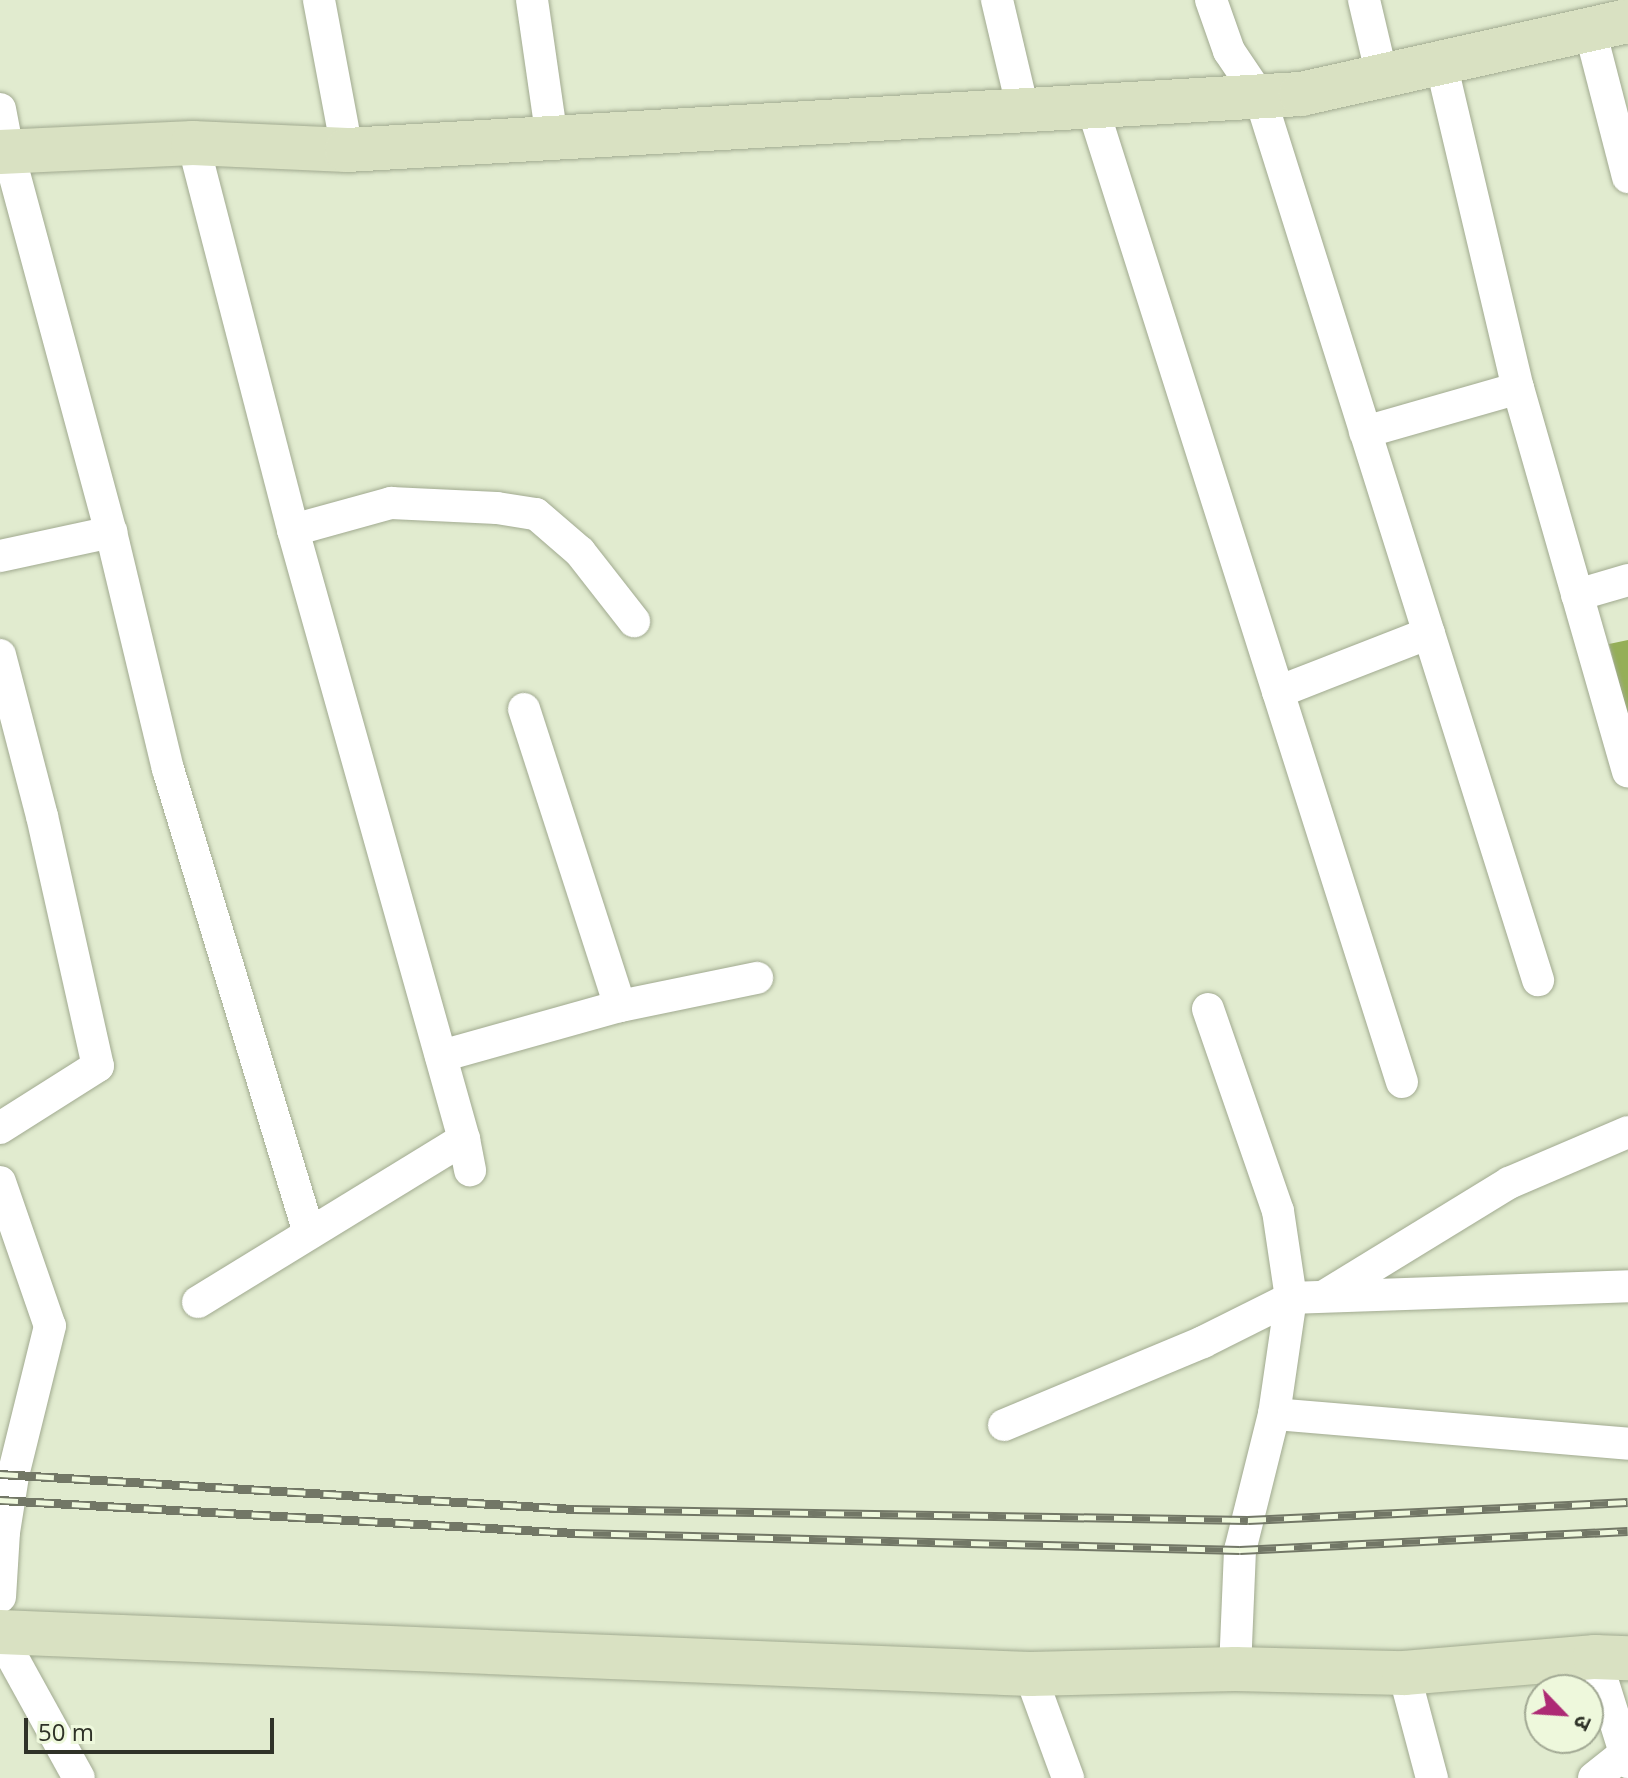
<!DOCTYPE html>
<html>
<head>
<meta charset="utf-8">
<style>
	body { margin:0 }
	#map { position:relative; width:1628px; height:1778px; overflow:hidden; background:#e1ebcf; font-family:"Open Sans","Noto Sans Devanagari",sans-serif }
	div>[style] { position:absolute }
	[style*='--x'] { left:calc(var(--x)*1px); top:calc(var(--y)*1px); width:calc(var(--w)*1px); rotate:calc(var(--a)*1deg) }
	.water>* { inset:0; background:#95af58 }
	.roads { filter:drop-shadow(0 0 2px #a1aa90) drop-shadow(0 0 2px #a1aa90) }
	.street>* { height:32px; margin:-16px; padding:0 16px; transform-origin:16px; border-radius:16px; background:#fff }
	.secondary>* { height:44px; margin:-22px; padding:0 22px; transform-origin:22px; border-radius:22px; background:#d9e1c2 }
	.rail>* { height:9px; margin-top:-4.5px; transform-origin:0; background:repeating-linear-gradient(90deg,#eef8dc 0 18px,#727766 0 36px); box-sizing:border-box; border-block:2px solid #727766 }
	span { translate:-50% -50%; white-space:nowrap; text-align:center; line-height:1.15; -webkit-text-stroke:8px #eef8dc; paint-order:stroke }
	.north { position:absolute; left:1524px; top:1674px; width:80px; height:80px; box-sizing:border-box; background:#eef8dc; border:2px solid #a2a994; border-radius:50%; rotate:115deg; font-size:22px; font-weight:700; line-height:32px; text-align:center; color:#2f3228 }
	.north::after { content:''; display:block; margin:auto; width:28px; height:36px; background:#ad2a74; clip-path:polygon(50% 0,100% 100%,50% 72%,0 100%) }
	.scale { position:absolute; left:24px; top:1718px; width:250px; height:36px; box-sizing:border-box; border:4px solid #2f3228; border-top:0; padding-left:10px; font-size:24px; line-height:28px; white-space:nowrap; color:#2f3228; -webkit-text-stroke:6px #eef8dc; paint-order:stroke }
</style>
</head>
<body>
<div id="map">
	<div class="water">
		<i style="clip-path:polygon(1628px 640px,1628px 716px,1609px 644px)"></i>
	</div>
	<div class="roads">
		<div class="street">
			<i style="--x:319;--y:0;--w:153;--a:79.4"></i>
			<i style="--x:532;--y:0;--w:139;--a:81.8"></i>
			<i style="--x:997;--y:0;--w:113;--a:76.7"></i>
			<i style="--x:1211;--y:0;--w:54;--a:70.6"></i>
			<i style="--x:1229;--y:51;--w:55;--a:56"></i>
			<i style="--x:1260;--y:97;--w:926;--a:72.52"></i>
			<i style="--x:1364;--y:0;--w:78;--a:76.7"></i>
			<i style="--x:1590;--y:30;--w:152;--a:75.5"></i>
			<i style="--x:1441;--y:63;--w:334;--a:76.7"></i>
			<i style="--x:1518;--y:388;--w:399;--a:74"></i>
			<i style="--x:1092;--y:106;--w:1024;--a:72.38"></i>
			<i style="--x:0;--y:109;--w:43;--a:79.2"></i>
			<i style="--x:8;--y:151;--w:395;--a:74.9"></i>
			<i style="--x:111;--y:532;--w:244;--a:76.5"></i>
			<i style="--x:168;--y:769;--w:485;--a:73.1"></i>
			<i style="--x:193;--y:143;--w:400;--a:75.5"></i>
			<i style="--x:293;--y:530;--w:633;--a:74.32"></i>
			<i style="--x:464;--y:1139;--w:32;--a:79"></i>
			<i style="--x:1365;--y:432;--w:159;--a:-16"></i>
			<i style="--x:293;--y:530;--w:102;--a:-15.4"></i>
			<i style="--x:391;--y:503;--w:106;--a:2.7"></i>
			<i style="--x:497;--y:508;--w:39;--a:9"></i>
			<i style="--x:536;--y:514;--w:58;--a:40.8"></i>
			<i style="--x:580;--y:552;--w:88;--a:52"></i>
			<i style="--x:0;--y:556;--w:114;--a:-12.2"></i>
			<i style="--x:1577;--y:595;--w:53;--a:-16.4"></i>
			<i style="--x:0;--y:655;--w:166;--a:75.4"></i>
			<i style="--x:42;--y:816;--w:256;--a:77.4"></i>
			<i style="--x:98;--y:1066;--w:116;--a:147.7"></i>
			<i style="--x:1278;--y:692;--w:162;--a:-21.3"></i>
			<i style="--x:524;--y:709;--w:312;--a:72.1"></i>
			<i style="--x:1208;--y:1009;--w:214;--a:70.9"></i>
			<i style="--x:1278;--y:1211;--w:88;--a:81.5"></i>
			<i style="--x:1291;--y:1298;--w:117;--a:98.3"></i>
			<i style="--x:1274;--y:1414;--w:140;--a:104"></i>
			<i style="--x:1240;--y:1550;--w:119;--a:92.4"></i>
			<i style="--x:441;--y:1056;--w:186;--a:-15.6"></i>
			<i style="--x:620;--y:1006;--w:140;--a:-11.6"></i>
			<i style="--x:0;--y:1182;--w:152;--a:70.9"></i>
			<i style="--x:50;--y:1326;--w:154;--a:103.9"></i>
			<i style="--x:13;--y:1476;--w:57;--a:99.1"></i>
			<i style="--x:4;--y:1532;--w:65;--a:93.5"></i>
			<i style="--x:1326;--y:1295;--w:215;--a:-31.5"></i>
			<i style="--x:1509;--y:1183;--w:129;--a:-23.2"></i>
			<i style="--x:198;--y:1302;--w:312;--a:-31.5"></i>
			<i style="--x:1274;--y:1414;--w:355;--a:4.8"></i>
			<i style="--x:1004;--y:1425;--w:216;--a:-22.6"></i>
			<i style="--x:1203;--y:1342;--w:98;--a:-26.6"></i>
			<i style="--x:1291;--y:1298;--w:337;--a:-2"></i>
			<i style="--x:0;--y:1635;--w:163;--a:61.1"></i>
			<i style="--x:1595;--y:1657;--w:110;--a:72.6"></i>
			<i style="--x:1404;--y:1673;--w:109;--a:75.1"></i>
			<i style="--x:1030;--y:1674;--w:111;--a:69.9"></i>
			<i style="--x:1594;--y:1778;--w:43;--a:-38.5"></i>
		</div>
		<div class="secondary">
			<i style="--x:0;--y:152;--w:193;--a:-2.7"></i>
			<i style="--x:193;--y:143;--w:154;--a:2.6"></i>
			<i style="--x:347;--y:150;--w:956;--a:-3.36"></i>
			<i style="--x:1301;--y:94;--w:335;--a:-12.6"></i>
			<i style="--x:0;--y:1632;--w:1031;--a:2.34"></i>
			<i style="--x:1030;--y:1674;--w:205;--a:-1.4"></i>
			<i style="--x:1235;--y:1669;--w:169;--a:1.4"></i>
			<i style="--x:1404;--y:1673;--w:192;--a:-4.8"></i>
			<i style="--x:1595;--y:1657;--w:33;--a:2"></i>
		</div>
	</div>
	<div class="rail">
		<i style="--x:0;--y:1474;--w:575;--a:3.49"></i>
		<i style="--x:574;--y:1509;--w:674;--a:0.94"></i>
		<i style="--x:1248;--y:1520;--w:380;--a:-2.7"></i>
		<i style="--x:0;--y:1500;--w:576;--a:3.28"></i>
		<i style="--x:575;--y:1533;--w:665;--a:1.46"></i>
		<i style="--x:1240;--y:1550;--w:388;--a:-2.8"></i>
	</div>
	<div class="north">उ</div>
	<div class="scale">50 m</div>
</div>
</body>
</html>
